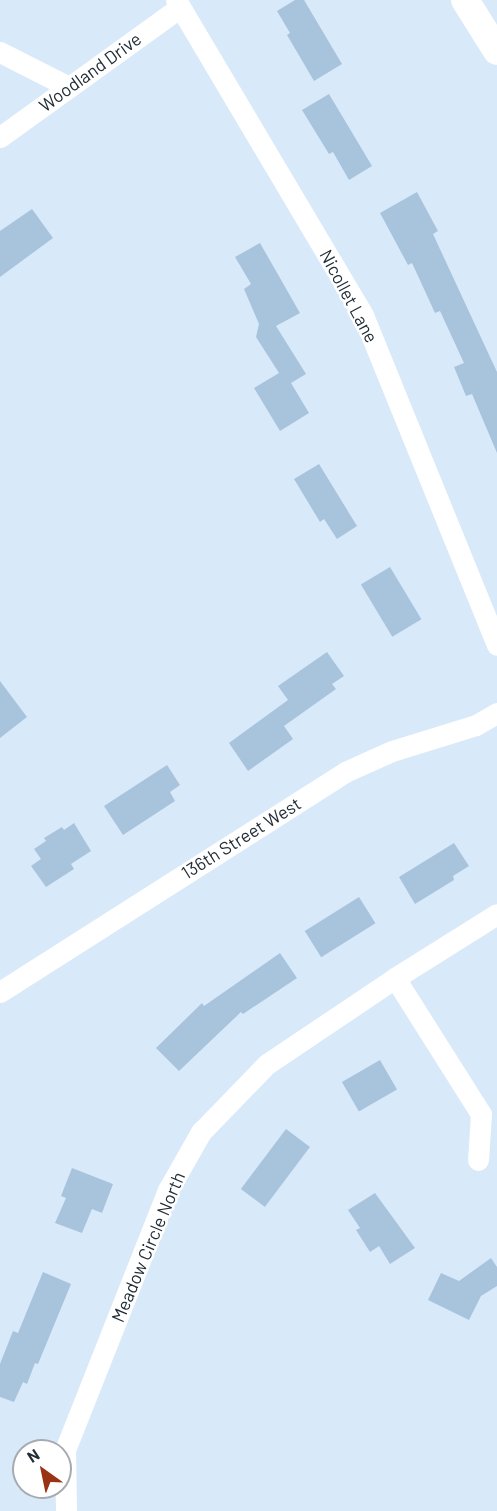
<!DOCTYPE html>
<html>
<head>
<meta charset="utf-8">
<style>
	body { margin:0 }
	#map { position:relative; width:497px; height:1511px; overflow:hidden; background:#d8e9f9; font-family:Barlow,sans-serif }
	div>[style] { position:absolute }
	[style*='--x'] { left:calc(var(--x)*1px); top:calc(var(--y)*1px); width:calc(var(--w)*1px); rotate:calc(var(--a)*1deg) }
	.building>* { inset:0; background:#a8c4dd; transform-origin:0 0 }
	.minor>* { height:21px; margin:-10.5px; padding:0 10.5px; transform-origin:10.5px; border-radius:10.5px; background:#fff }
	.secondary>* { height:28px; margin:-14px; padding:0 14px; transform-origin:14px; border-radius:14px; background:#fff }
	span { translate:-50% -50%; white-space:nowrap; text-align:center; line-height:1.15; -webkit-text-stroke:5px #fff; paint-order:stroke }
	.street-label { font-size:18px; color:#222d36 }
	.north { position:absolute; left:12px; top:1439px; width:60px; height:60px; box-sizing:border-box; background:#fff; border:2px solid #a7abaf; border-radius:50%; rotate:327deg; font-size:16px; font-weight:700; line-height:24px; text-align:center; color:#222d36 }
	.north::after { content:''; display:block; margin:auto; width:21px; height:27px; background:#9a3214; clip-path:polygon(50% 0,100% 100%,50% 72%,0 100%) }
</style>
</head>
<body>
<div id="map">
	<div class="building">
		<i style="clip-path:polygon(295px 0,304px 0,342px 64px,314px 81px,287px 35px,290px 33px,277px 11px)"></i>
		<i style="clip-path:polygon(329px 94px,372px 166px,349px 180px,333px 152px,329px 154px,302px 110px)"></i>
		<i style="clip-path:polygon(417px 192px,438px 231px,433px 234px,497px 372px,497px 453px,472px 394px,466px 396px,454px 367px,464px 363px,440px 311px,435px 313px,412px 263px,408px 265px,380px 213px)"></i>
		<i style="clip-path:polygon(32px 209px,53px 238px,0 277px,0 231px)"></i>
		<i style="clip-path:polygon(260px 243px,300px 313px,276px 326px,306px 374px,291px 383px,309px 413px,280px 431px,254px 388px,279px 373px,256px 337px,259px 324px,244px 289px,251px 284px,235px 257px)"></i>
		<i style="clip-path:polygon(319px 464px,357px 526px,337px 539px,324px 519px,320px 522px,294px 479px)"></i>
		<i style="left:390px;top:567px;width:61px;height:34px;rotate:59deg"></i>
		<i style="clip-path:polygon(327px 652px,344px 676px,332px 684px,336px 689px,284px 726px,293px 739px,248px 771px,229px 743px,288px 700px,278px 686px)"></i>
		<i style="clip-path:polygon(0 681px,27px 717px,0 738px)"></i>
		<i style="clip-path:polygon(167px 765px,180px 785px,170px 792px,175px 801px,123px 835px,104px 806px)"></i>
		<i style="clip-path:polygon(74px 823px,91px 851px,71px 864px,74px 869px,46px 887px,31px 866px,41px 859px,34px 849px,46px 841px,44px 838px,62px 827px,64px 830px)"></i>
		<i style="clip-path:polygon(454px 843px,469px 866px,453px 876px,454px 880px,415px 904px,399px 877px)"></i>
		<i style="left:359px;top:897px;width:31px;height:64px;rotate:58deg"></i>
		<i style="clip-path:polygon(280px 953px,297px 978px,243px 1014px,241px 1012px,179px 1071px,156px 1048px,202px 1003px,204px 1006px)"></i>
		<i style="left:380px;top:1060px;width:34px;height:44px;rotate:60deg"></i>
		<i style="left:286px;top:1129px;width:30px;height:75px;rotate:37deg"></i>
		<i style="clip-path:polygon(72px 1168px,113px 1184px,102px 1213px,92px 1209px,82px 1233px,55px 1223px,66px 1198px,61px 1196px)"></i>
		<i style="clip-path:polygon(375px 1193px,415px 1248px,390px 1264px,379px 1246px,370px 1252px,356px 1230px,360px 1228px,348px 1210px)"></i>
		<i style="clip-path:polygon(491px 1258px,497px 1267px,497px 1286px,481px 1296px,469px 1320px,428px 1300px,441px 1273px,459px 1281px)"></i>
		<i style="clip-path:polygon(43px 1272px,71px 1284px,38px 1364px,35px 1363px,27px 1384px,23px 1382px,14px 1402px,0 1397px,0 1364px,13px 1331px,18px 1333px)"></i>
	</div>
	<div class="minor">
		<i style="--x:176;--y:0;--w:366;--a:59.3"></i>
		<i style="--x:363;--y:315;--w:356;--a:67.9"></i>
		<i style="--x:0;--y:52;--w:77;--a:26.9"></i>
		<i style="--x:0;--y:137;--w:222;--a:-35.8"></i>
		<i style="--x:395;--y:978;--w:161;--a:57.7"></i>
		<i style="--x:481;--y:1114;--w:46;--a:93.7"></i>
		<i style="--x:0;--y:992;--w:409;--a:-32.5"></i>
		<i style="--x:345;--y:772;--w:51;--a:-24.1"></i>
		<i style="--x:392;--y:751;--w:88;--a:-17.2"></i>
		<i style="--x:476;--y:725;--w:24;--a:-30"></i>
		<i style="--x:66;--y:1511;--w:61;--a:-90.9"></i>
		<i style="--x:65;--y:1450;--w:280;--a:-68.4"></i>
		<i style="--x:168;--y:1190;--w:67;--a:-60.4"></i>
		<i style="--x:201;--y:1132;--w:95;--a:-45.9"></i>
		<i style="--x:267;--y:1064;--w:154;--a:-33.9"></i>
		<i style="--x:395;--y:978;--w:120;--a:-32.1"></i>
	</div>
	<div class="secondary">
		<i style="--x:465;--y:0;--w:60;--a:57.9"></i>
	</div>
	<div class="street-label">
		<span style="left:90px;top:72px;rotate:-36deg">Woodland Drive</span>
		<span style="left:349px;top:296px;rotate:62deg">Nicollet Lane</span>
		<span style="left:241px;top:838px;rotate:-32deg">136th Street West</span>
		<span style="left:148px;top:1247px;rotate:-67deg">Meadow Circle North</span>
	</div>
	<div class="north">N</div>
</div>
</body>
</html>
